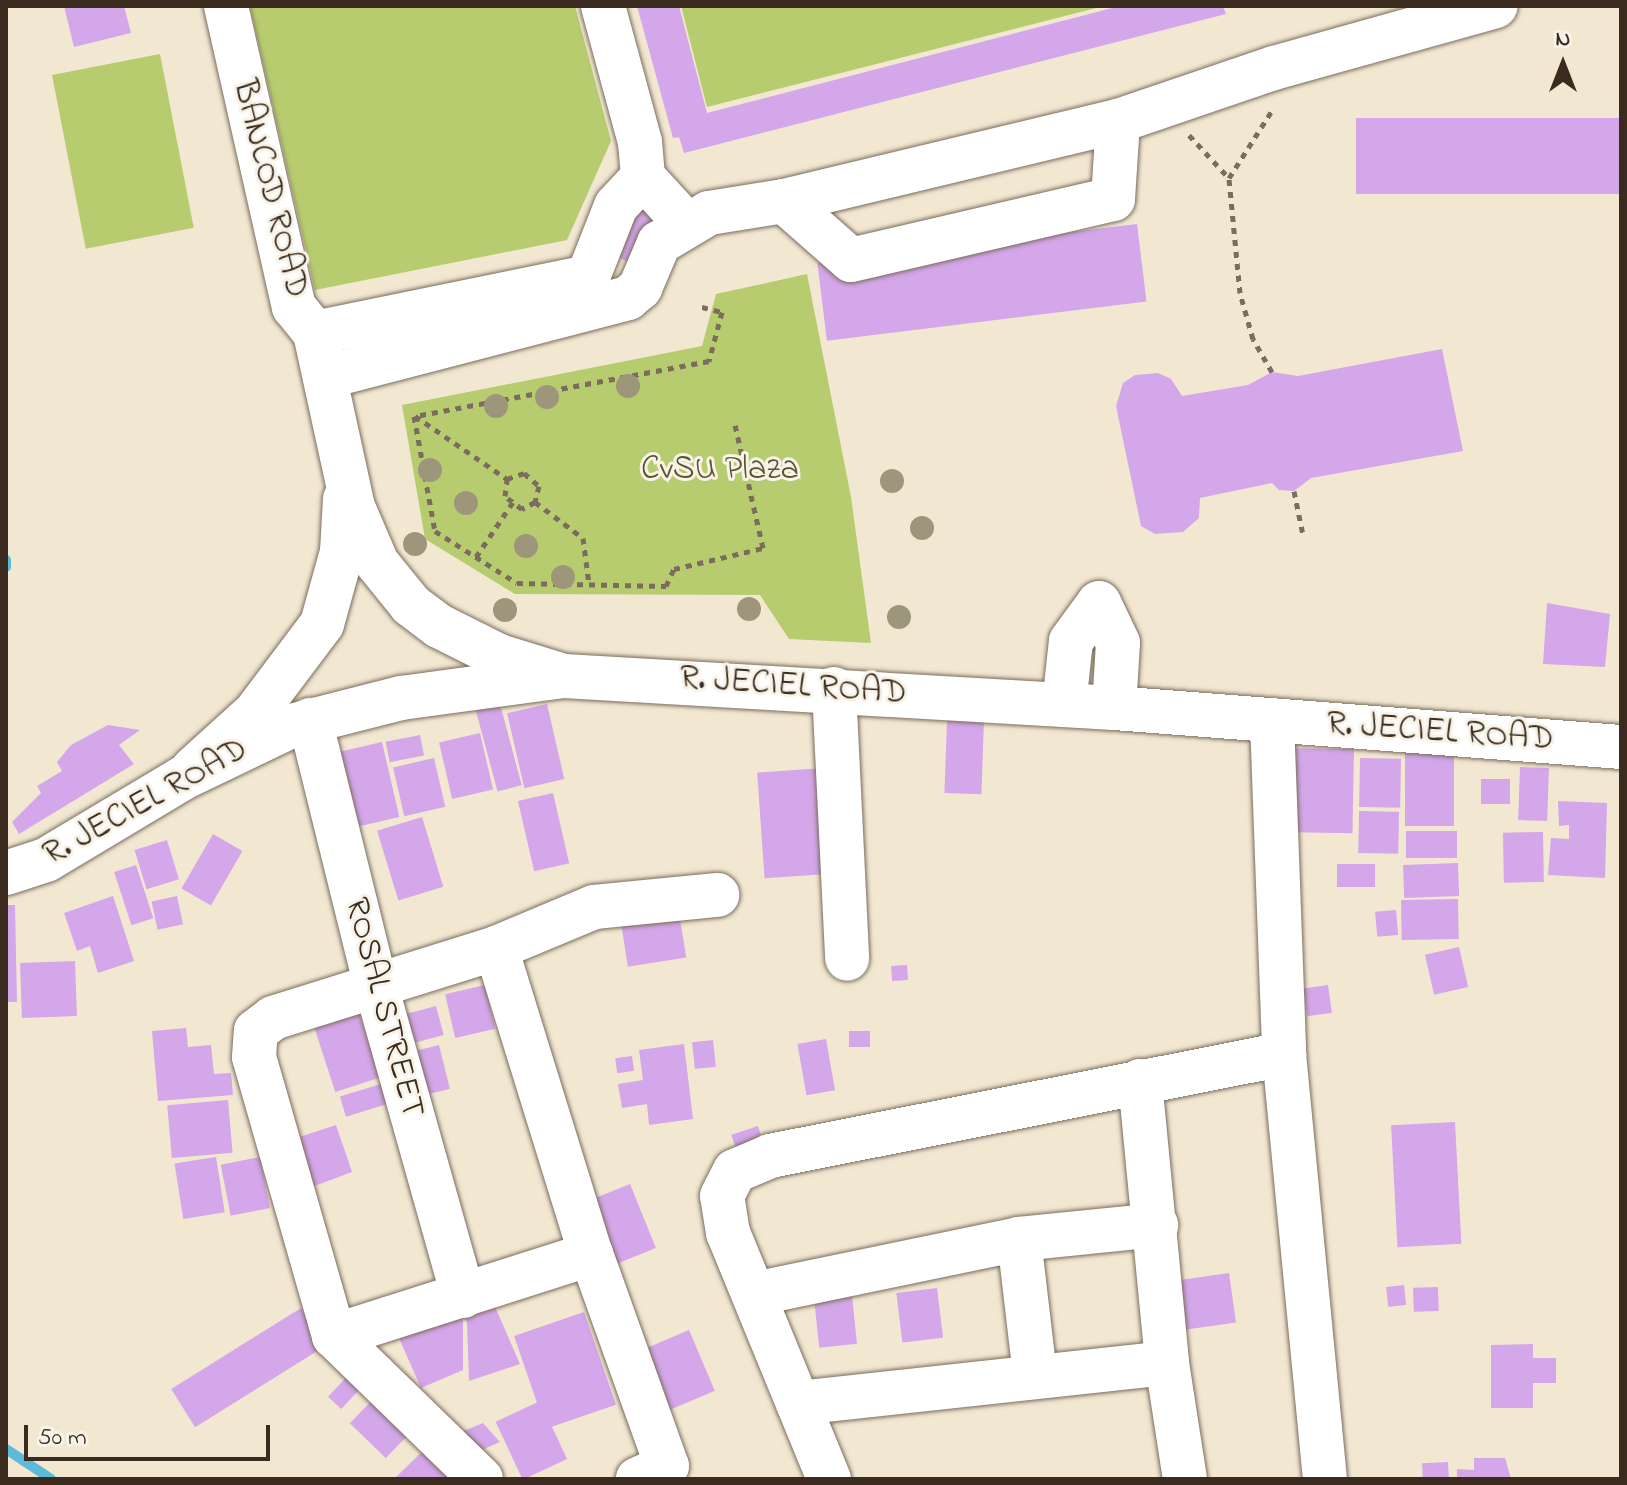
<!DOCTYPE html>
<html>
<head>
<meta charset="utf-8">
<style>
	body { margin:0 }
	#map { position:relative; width:1627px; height:1485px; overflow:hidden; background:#f2e8d2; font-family:"Indie Flower",sans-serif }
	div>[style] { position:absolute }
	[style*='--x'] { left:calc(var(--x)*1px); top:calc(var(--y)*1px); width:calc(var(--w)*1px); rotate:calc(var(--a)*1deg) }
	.green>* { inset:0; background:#b7cb6f; transform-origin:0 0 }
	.stream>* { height:10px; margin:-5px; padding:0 5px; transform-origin:5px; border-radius:5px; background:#5bbbd9 }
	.building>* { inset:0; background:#d4a6ea; transform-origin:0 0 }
	.path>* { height:5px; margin-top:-2.5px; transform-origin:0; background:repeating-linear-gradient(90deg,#7b6c5d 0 6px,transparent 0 12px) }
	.roads { filter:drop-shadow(0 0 2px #7b6c5d) drop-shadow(0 0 2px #7b6c5d) }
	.minor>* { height:44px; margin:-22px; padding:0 22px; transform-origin:22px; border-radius:22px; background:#fff }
	.major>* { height:44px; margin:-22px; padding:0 22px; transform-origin:22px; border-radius:22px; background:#fff }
	.trees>* { width:24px; height:24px; margin:-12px; border-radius:50%; background:#9e967a }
	span { translate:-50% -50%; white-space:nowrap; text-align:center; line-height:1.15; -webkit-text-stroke:6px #f7f3e8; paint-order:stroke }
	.street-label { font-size:34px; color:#3b2a1e }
	.park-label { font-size:34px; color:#5a5232 }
	.frame { position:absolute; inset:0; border:8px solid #3b2a1e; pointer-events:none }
	.north { position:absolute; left:1523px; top:24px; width:80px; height:80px; -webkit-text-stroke:6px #f7f3e8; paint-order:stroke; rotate:0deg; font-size:22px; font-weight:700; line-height:32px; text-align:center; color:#3b2a1e }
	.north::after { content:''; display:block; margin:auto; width:28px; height:36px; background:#3b2a1e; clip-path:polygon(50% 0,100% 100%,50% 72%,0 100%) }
	.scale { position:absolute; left:24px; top:1425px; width:246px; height:36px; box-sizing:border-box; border:4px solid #3b2a1e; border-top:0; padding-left:10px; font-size:24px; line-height:28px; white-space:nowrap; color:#3b2a1e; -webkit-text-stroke:6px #f7f3e8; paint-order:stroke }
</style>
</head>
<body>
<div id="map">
	<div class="green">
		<i style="clip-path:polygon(250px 6px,575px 6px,611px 141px,567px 240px,315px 290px)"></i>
		<i style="clip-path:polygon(681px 6px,1104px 6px,707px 107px)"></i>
		<i style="left:160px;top:54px;width:177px;height:110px;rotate:79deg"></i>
		<i style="clip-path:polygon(807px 274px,851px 497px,871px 643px,789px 639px,760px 595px,515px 594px,425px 539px,402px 405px,702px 346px,716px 294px)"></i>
	</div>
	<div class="stream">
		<i style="--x:6;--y:560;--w:7;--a:90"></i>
		<i style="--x:6;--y:1449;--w:54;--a:33.7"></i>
	</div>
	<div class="building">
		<i style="clip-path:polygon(64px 6px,124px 6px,131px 33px,74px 47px)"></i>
		<i style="clip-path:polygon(637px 6px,679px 6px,707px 113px,1120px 6px,1223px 6px,1226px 14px,684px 153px,679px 137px,673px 138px)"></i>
		<i style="left:1621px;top:118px;width:76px;height:265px;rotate:90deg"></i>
		<i style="left:629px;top:202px;width:36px;height:55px;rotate:24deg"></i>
		<i style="left:1137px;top:224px;width:78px;height:322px;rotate:83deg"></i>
		<i style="clip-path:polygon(1442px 349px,1463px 451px,1311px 478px,1294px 491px,1279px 490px,1272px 483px,1200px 498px,1199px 518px,1183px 532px,1155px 534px,1141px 526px,1116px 406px,1123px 383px,1135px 375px,1158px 373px,1171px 379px,1182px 396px,1248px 385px,1272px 372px,1298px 376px)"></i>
		<i style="clip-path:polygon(1547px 603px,1610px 614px,1605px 667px,1543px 664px)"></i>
		<i style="left:500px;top:704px;width:84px;height:25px;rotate:75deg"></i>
		<i style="left:547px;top:704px;width:77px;height:41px;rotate:77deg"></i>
		<i style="left:947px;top:720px;width:37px;height:73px;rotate:2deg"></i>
		<i style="clip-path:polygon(108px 725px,140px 730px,119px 745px,134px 764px,19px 834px,12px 822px,41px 793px,37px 786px,62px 771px,57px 762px,71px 745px)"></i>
		<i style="left:480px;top:733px;width:58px;height:42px;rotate:77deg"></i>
		<i style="left:420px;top:735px;width:21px;height:35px;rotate:79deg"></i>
		<i style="left:382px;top:742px;width:77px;height:51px;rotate:77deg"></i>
		<i style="left:1282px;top:748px;width:72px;height:84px;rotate:1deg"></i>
		<i style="left:1405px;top:752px;width:49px;height:74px"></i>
		<i style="left:434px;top:758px;width:50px;height:42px;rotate:77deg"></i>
		<i style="left:1360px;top:758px;width:41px;height:49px;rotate:1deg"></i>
		<i style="left:1520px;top:767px;width:29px;height:53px;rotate:2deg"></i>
		<i style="left:823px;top:768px;width:106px;height:66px;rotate:86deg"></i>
		<i style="left:1481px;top:779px;width:29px;height:25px"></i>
		<i style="left:553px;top:793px;width:72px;height:36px;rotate:77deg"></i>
		<i style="clip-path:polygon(1558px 801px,1607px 803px,1605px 878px,1548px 875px,1551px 838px,1569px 839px,1569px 825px,1559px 826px)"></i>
		<i style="left:1359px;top:811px;width:40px;height:42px;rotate:1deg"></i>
		<i style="left:422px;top:817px;width:73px;height:47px;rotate:73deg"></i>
		<i style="left:1406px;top:831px;width:51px;height:27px"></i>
		<i style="left:1543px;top:832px;width:50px;height:40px;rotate:89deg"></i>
		<i style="left:213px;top:834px;width:34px;height:63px;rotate:30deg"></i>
		<i style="left:167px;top:840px;width:41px;height:34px;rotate:73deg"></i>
		<i style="left:1458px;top:863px;width:33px;height:55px;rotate:88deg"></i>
		<i style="left:1337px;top:864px;width:38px;height:23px"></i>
		<i style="left:136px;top:865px;width:56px;height:23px;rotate:72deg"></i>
		<i style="clip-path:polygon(113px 896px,134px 961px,98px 973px,90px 946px,77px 951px,64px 913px)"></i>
		<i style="left:177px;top:896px;width:29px;height:26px;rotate:78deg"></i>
		<i style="left:1458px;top:899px;width:40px;height:57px;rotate:89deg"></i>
		<i style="clip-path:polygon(6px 905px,15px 905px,17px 1002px,6px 1002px)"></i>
		<i style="left:1396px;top:910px;width:25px;height:21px;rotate:85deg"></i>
		<i style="left:679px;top:912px;width:46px;height:59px;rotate:81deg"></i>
		<i style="left:1459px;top:947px;width:41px;height:35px;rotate:77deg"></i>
		<i style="left:75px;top:961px;width:55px;height:55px;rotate:88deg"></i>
		<i style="left:907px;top:965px;width:15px;height:16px;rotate:86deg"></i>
		<i style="left:485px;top:985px;width:45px;height:41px;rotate:77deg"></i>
		<i style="left:1328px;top:985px;width:28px;height:25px;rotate:82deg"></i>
		<i style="left:436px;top:1006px;width:30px;height:35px;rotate:75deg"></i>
		<i style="left:358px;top:1010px;width:71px;height:47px;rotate:72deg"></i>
		<i style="clip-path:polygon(186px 1028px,188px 1047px,211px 1045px,214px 1074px,231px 1073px,233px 1095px,158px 1101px,152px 1031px)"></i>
		<i style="left:849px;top:1031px;width:21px;height:16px"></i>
		<i style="left:826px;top:1039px;width:52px;height:29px;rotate:80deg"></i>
		<i style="left:713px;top:1040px;width:27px;height:21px;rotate:84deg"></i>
		<i style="clip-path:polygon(684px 1044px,693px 1119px,649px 1125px,647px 1104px,622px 1108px,618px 1084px,643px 1080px,639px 1050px)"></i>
		<i style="left:439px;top:1045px;width:45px;height:30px;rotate:76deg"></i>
		<i style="left:632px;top:1056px;width:15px;height:17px;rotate:82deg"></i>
		<i style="left:381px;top:1084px;width:21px;height:43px;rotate:73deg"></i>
		<i style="left:228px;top:1100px;width:53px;height:61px;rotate:85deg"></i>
		<i style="left:1455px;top:1122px;width:122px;height:64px;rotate:87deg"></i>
		<i style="clip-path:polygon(336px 1125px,352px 1172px,293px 1194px,284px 1142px)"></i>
		<i style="left:758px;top:1126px;width:20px;height:28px;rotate:72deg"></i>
		<i style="left:216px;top:1157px;width:56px;height:42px;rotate:81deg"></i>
		<i style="left:260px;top:1157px;width:52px;height:40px;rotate:79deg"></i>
		<i style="left:630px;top:1184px;width:69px;height:58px;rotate:68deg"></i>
		<i style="left:1229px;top:1273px;width:50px;height:55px;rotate:82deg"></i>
		<i style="left:1404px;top:1285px;width:20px;height:18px;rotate:84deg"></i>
		<i style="clip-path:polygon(486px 1286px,520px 1364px,469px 1381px,467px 1322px,452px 1302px)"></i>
		<i style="left:1438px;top:1287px;width:24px;height:25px;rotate:88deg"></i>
		<i style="left:937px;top:1288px;width:50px;height:41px;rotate:83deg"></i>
		<i style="clip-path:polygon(441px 1294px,463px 1321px,463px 1370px,421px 1388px,391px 1320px)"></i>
		<i style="left:852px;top:1296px;width:48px;height:38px;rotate:84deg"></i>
		<i style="left:301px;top:1308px;width:45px;height:153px;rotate:58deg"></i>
		<i style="left:584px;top:1312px;width:98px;height:74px;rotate:71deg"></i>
		<i style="left:689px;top:1330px;width:66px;height:53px;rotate:67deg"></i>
		<i style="clip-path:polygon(1533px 1344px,1533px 1358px,1556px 1358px,1556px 1383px,1533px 1383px,1533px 1408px,1491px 1408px,1491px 1345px)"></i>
		<i style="left:354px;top:1369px;width:18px;height:38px;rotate:43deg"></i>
		<i style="left:379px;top:1393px;width:50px;height:42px;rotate:44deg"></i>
		<i style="left:540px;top:1401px;width:64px;height:49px;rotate:65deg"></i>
		<i style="clip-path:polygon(483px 1423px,500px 1442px,477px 1452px,461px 1432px)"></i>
		<i style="clip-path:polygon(430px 1444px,465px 1479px,396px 1477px)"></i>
		<i style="clip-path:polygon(1474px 1458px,1505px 1458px,1511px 1479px,1457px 1479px,1457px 1469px,1474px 1470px)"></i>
		<i style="left:1448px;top:1462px;width:17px;height:26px;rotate:87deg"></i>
	</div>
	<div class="path">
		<i style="--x:1189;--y:135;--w:59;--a:47.1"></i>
		<i style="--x:702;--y:307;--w:21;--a:14"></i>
		<i style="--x:722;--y:312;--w:51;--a:104.9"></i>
		<i style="--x:709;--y:361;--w:300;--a:169.4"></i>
		<i style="--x:414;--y:416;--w:117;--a:79.7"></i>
		<i style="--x:435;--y:531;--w:97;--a:32.4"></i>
		<i style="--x:517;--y:583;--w:149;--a:1.2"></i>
		<i style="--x:666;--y:586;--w:19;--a:-65"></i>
		<i style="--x:674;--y:569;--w:91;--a:-13.3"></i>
		<i style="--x:763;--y:548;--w:126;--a:-102.8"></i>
		<i style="--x:1272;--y:372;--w:38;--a:-120"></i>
		<i style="--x:1253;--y:339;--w:48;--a:-105.8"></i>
		<i style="--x:1240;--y:293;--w:116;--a:-95.5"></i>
		<i style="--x:1229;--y:178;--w:82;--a:-57.5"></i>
		<i style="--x:415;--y:416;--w:112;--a:34.4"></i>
		<i style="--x:524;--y:473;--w:20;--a:41"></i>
		<i style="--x:539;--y:486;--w:16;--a:104"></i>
		<i style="--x:535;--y:502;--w:15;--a:152"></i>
		<i style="--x:522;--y:509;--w:21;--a:-143"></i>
		<i style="--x:505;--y:496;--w:17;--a:-83"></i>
		<i style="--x:507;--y:479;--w:18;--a:-19"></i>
		<i style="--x:1294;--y:491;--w:45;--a:78.4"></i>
		<i style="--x:535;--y:502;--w:60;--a:36.9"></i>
		<i style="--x:583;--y:538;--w:46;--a:82.6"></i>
		<i style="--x:476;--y:557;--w:66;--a:-56.1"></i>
	</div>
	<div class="roads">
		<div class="minor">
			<i style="--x:226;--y:6;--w:309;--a:77.3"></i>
			<i style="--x:294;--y:307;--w:33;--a:51"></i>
			<i style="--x:315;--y:333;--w:178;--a:77.7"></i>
			<i style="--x:353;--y:507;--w:61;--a:66.8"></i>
			<i style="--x:377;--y:563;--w:54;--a:51"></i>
			<i style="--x:411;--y:605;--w:35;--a:37"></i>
			<i style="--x:439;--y:626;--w:67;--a:26.6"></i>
			<i style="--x:499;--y:656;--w:68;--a:17.1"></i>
			<i style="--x:603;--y:6;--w:141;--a:74.8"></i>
			<i style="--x:640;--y:142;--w:35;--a:85"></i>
			<i style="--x:643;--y:177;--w:64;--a:47.5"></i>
			<i style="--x:784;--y:201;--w:89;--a:41.4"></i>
			<i style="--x:851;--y:260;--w:269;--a:-13.1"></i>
			<i style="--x:1113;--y:199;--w:78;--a:-86.3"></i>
			<i style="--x:315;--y:333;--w:279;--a:-11.6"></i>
			<i style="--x:588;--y:277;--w:76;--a:-68.5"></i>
			<i style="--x:616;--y:206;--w:40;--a:-47"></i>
			<i style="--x:325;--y:377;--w:313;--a:-14.6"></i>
			<i style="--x:628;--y:298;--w:16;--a:-40"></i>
			<i style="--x:640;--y:288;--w:49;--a:-67.1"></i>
			<i style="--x:659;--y:243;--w:58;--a:-31"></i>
			<i style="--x:709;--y:213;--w:76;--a:-9.1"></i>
			<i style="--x:784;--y:201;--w:343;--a:-13.5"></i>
			<i style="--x:1118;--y:121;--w:165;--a:-18.8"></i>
			<i style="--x:1274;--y:68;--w:230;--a:-15.6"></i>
			<i style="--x:834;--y:689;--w:270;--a:87.2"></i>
			<i style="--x:1064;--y:705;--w:64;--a:-83.8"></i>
			<i style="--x:1071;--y:641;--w:47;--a:-53.6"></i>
			<i style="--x:1099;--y:603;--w:44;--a:64.6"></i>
			<i style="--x:1118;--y:643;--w:65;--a:93.5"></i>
			<i style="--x:310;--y:720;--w:274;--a:76.1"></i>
			<i style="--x:376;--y:986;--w:322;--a:74.3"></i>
			<i style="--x:1272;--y:720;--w:334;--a:87.9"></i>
			<i style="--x:1284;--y:1054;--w:427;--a:84.5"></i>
			<i style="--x:193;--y:769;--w:84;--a:-42.1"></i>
			<i style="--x:255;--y:713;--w:111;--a:-53"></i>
			<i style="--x:322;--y:624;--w:75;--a:-74.5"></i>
			<i style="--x:342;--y:552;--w:53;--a:-86.8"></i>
			<i style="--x:496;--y:948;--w:320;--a:72.8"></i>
			<i style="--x:591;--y:1254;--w:225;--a:70.3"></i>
			<i style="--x:667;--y:1466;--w:32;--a:156"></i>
			<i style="--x:1140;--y:1081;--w:283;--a:84.5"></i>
			<i style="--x:1167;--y:1363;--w:117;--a:81.2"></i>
			<i style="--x:1019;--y:1239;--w:137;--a:83.3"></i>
			<i style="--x:754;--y:1294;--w:271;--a:-11.7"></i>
			<i style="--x:1019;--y:1239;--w:138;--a:-5.8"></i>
			<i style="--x:334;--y:1336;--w:270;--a:-17.7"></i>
			<i style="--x:798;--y:1403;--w:371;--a:-6.2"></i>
			<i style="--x:481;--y:1479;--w:205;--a:-135.8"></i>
			<i style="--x:334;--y:1336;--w:290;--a:-106"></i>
			<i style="--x:254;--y:1057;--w:26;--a:-86"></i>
			<i style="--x:256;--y:1031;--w:21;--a:-37"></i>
			<i style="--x:273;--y:1018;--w:234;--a:-17.4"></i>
			<i style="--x:496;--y:948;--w:106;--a:-22.7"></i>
			<i style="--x:594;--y:907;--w:124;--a:-5.6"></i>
			<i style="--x:829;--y:1479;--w:266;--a:-112.3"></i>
			<i style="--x:728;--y:1233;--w:37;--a:-99"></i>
			<i style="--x:722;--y:1196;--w:28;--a:-63"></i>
			<i style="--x:735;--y:1171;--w:38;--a:-23"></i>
			<i style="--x:770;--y:1156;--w:524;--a:-11.22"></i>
		</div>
		<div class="major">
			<i style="--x:6;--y:873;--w:42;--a:-18"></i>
			<i style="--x:46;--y:860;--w:160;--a:-30.9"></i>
			<i style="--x:183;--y:778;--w:120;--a:-25.7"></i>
			<i style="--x:291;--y:726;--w:114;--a:-14.3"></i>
			<i style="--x:401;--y:698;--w:164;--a:-7.7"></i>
			<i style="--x:564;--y:676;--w:551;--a:3.33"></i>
			<i style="--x:1114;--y:708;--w:508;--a:4.4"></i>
		</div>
	</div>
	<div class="trees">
		<i style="left:628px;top:386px"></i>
		<i style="left:547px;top:397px"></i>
		<i style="left:496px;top:406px"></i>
		<i style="left:430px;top:470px"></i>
		<i style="left:892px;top:481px"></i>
		<i style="left:466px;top:503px"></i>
		<i style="left:922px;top:528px"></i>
		<i style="left:415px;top:544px"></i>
		<i style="left:526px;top:546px"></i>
		<i style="left:563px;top:577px"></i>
		<i style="left:749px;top:609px"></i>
		<i style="left:505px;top:610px"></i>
		<i style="left:899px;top:617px"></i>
	</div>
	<div class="street-label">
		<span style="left:269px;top:189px;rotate:76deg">BANCOD ROAD</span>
		<span style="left:793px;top:687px;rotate:4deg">R. JECIEL ROAD</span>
		<span style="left:1440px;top:733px;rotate:4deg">R. JECIEL ROAD</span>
		<span style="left:146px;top:803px;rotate:-29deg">R. JECIEL ROAD</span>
		<span style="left:383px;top:1008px;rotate:75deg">ROSAL STREET</span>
	</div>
	<div class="park-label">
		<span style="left:720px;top:471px">CvSU Plaza</span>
	</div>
	<div class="frame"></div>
	<div class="north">N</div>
	<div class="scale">50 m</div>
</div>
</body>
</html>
